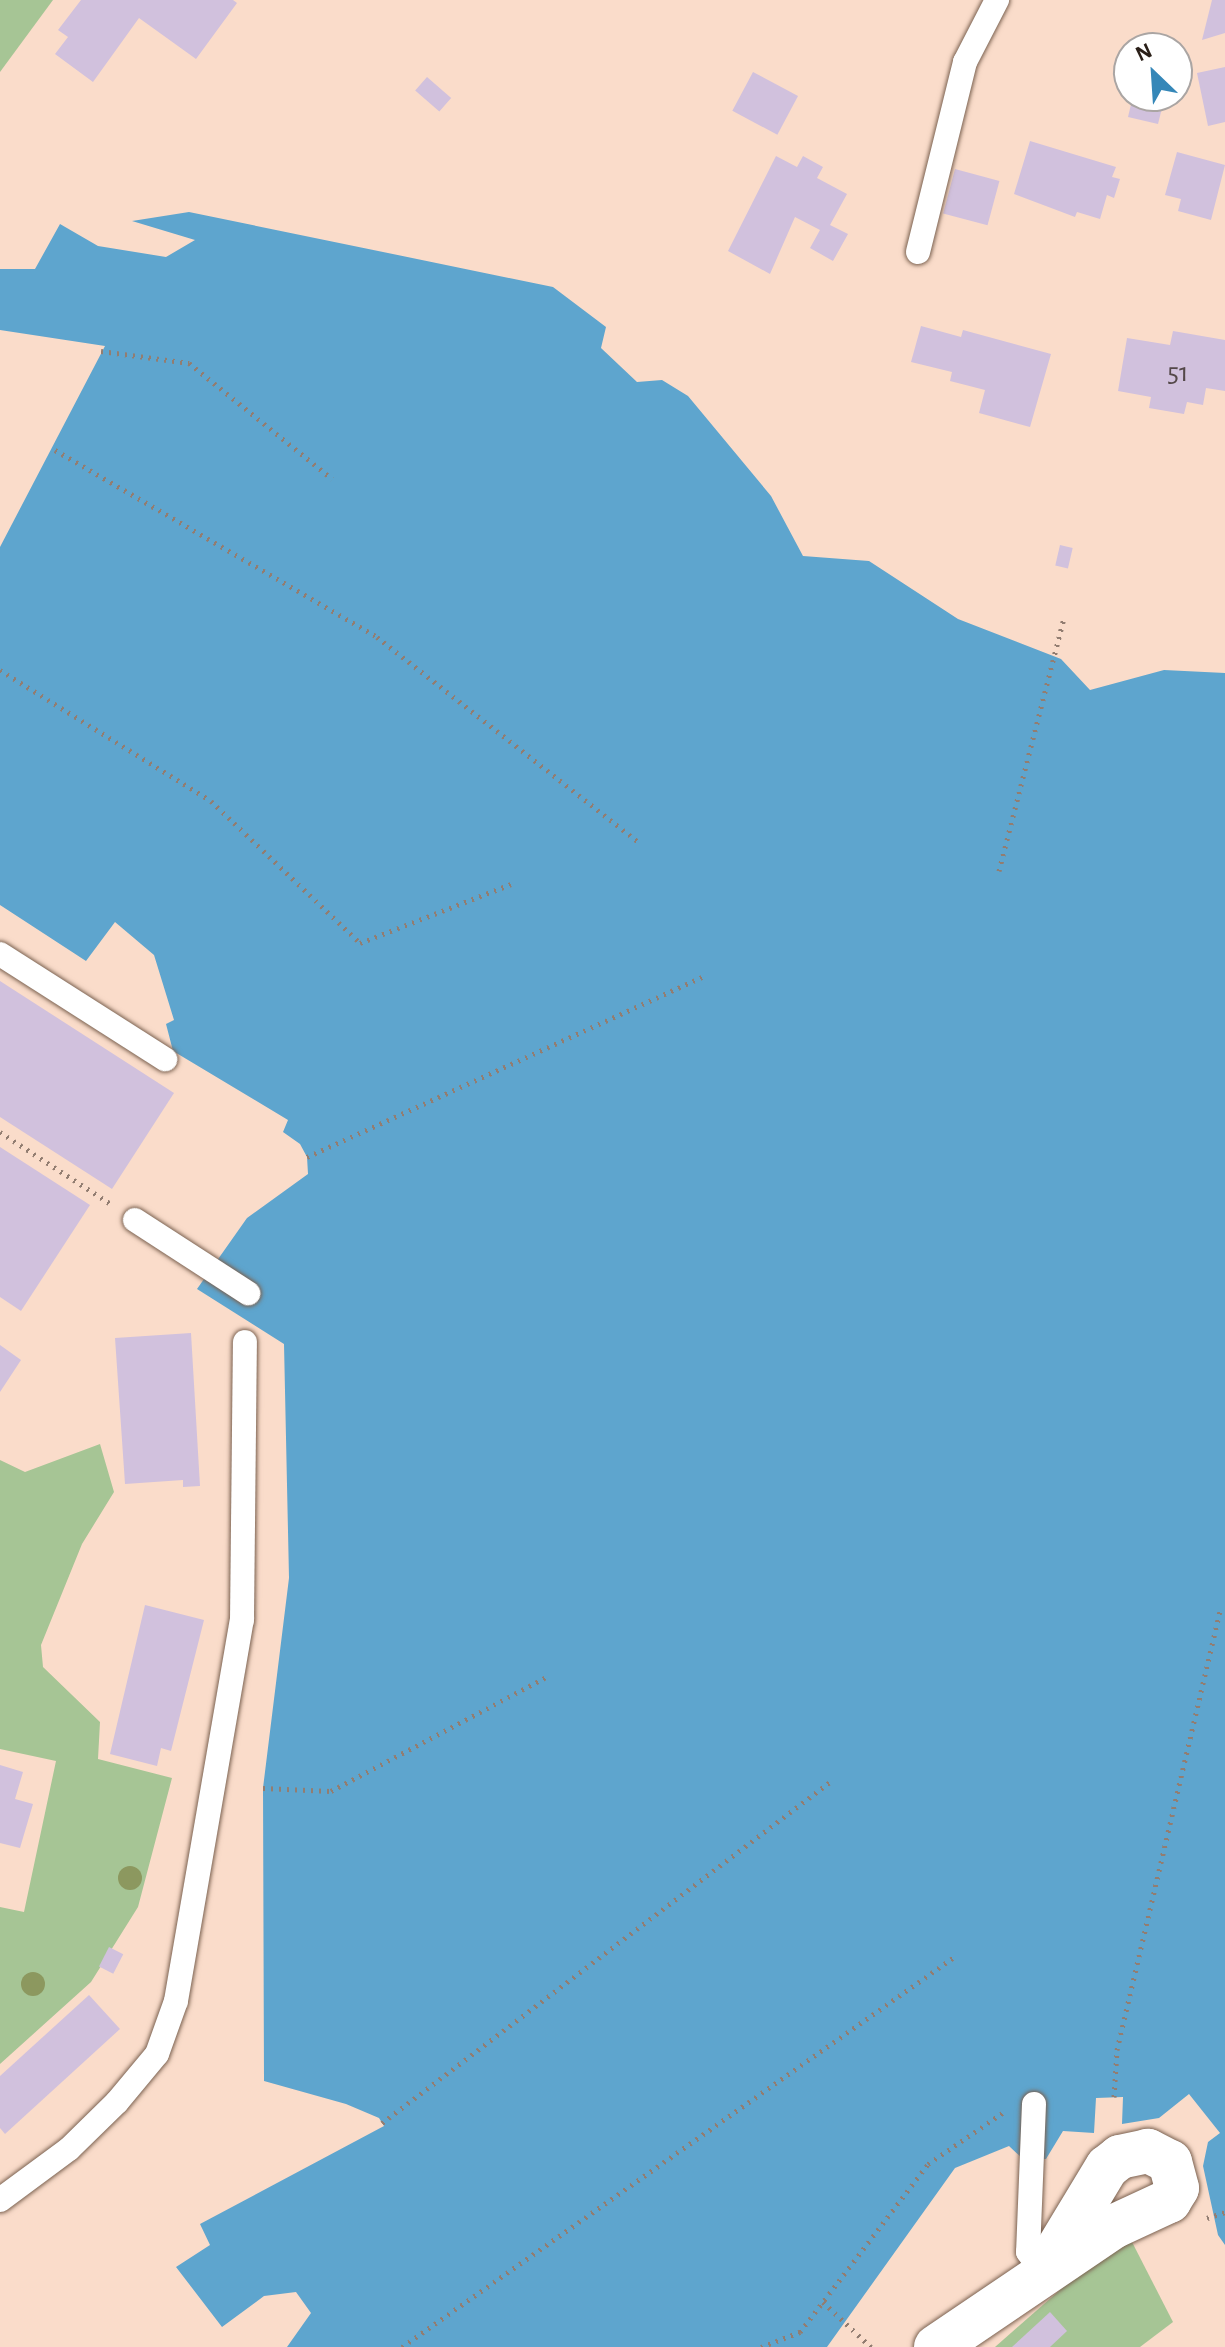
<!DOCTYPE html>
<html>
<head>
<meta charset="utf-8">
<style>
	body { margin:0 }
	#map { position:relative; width:1225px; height:2347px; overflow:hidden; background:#fadcca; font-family:"Alegreya Sans",sans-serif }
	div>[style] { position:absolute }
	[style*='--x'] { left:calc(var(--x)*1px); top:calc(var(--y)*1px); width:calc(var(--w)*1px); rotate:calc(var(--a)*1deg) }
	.green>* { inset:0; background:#a6c595 }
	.water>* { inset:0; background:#5ea5ce }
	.building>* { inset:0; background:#d1c1dd; transform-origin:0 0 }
	.path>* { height:5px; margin-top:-2.5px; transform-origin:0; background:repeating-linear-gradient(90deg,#927d71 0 2px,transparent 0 8px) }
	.roads { filter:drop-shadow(0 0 2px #7b6251) drop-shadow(0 0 2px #7b6251) }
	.service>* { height:24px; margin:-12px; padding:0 12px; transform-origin:12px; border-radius:12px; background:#fff }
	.minor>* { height:44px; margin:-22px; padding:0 22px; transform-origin:22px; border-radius:22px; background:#fff }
	.trees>* { width:24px; height:24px; margin:-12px; border-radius:50%; background:#8c985f }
	span { translate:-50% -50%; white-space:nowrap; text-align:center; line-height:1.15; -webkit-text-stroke:8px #fff; paint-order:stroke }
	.number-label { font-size:28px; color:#544849 }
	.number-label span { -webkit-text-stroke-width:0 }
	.north { position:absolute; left:1113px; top:32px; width:80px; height:80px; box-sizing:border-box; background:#fff; border:2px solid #aaa5a3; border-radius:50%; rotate:335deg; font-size:22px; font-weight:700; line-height:32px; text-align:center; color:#2a1f18 }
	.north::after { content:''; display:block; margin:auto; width:28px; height:36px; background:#3587b8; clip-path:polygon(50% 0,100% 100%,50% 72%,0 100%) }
</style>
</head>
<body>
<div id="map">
	<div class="green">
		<i style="clip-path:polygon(0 0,53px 0,0 72px)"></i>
		<i style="clip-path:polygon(100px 1444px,114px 1492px,82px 1544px,41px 1645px,43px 1667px,100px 1722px,98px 1759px,172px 1778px,138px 1907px,91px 1982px,0 2064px,0 1907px,24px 1912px,56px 1761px,0 1749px,0 1460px,25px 1472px)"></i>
		<i style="clip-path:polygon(1132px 2242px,1173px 2322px,1140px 2347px,995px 2347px,1100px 2255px)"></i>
	</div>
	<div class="water">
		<i style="clip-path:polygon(189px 212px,553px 287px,606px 327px,601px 348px,637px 382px,662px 380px,688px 396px,771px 496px,803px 556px,869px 561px,958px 619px,1061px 659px,1090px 690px,1164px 670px,1225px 673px,1225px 2245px,1218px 2235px,1203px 2166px,1208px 2142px,1220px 2133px,1189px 2094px,1159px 2118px,1122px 2124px,1123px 2097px,1096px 2098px,1094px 2133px,1063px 2131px,1046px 2159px,1024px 2160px,1009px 2146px,955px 2168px,827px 2347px,287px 2347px,311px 2313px,296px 2292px,264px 2296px,222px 2327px,176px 2267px,210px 2245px,200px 2224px,384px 2126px,379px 2118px,346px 2104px,264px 2081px,263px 1788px,289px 1578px,284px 1344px,197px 1289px,247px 1218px,308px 1174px,307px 1157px,300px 1144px,283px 1132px,288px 1120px,173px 1051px,166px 1024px,174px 1020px,154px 955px,115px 922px,86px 961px,0 905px,0 547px,105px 346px,0 330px,0 269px,35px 269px,60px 224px,98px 246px,166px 257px,195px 240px,132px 221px)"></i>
	</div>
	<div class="building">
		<i style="clip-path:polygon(81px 0,233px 0,237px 3px,196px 59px,139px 18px,93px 82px,55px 54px,68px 37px,58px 30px)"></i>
		<i style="clip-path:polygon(1212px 0,1225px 0,1225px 33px,1202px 40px)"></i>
		<i style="clip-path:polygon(1225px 67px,1225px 122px,1208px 126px,1197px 73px)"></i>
		<i style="left:753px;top:72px;width:51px;height:44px;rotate:28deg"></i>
		<i style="left:427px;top:77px;width:32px;height:18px;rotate:41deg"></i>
		<i style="clip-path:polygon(1133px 96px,1165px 96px,1158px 124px,1128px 117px)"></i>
		<i style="clip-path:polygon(1030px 141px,1116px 167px,1112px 177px,1120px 179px,1114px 198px,1107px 195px,1100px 219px,1077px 212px,1075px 217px,1014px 194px)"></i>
		<i style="clip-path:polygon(1177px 152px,1225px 165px,1211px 220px,1178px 211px,1181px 199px,1165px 195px)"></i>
		<i style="clip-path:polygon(776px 156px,797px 167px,803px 156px,823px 167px,817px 178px,847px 194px,830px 225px,848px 234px,833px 261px,810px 248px,820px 230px,795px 217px,770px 274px,728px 251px)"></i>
		<i style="left:955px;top:169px;width:46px;height:46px;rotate:15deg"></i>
		<i style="clip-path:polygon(921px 326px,961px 337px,963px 330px,1051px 354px,1030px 427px,979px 413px,985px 390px,950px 381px,952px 372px,911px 362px)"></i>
		<i style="clip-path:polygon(1173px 331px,1225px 340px,1225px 391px,1206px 388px,1203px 405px,1187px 402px,1184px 414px,1149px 408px,1151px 397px,1118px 391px,1127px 338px,1170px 345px)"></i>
		<i style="left:1060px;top:545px;width:13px;height:21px;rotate:13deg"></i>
		<i style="clip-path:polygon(0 981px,174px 1093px,112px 1189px,0 1117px)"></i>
		<i style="clip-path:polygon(0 1147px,90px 1205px,21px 1311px,0 1297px)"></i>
		<i style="clip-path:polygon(191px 1333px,200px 1486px,183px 1487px,183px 1480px,125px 1484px,115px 1338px)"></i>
		<i style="clip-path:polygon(0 1345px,21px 1360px,0 1392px)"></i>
		<i style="clip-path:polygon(145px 1605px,204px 1620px,171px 1751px,161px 1748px,157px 1766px,110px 1754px)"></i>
		<i style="clip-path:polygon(0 1765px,23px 1772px,15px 1799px,33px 1804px,20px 1848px,0 1843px)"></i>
		<i style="left:109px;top:1947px;width:16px;height:22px;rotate:27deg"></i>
		<i style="clip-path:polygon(89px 1995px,120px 2029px,5px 2134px,0 2128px,0 2076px)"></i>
		<i style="clip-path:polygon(1050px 2312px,1067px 2331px,1050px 2347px,1012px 2347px)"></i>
	</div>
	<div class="path">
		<i style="--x:101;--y:351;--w:89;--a:7.8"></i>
		<i style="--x:189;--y:363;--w:184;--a:39"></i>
		<i style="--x:55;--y:450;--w:372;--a:30.1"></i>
		<i style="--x:377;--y:637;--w:332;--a:38.1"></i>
		<i style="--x:0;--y:670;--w:248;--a:31.8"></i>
		<i style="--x:211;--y:801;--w:206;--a:43.6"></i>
		<i style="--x:360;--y:943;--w:162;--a:-21.3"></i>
		<i style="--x:999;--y:871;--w:261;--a:-75.6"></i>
		<i style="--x:0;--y:1132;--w:132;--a:33"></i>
		<i style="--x:307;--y:1157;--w:439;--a:-24.5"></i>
		<i style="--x:263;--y:1788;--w:68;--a:2.5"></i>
		<i style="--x:331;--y:1791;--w:246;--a:-27.9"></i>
		<i style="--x:1114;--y:2097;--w:47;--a:-86.3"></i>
		<i style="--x:1117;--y:2050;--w:455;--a:-76.8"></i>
		<i style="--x:382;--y:2123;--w:563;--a:-37.28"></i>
		<i style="--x:1207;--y:2218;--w:19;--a:-18"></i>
		<i style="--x:823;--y:2302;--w:66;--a:43.2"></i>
		<i style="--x:402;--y:2347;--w:679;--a:-35.23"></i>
		<i style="--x:761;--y:2347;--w:42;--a:-21"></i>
		<i style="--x:800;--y:2332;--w:211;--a:-52.7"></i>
		<i style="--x:928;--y:2164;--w:92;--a:-34.4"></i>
	</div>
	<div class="roads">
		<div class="service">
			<i style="--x:918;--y:252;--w:196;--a:-76.1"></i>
			<i style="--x:965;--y:62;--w:70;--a:-62.7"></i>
			<i style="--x:0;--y:954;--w:196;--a:32.5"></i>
			<i style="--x:135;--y:1220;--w:135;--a:32.9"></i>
			<i style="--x:1034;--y:2104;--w:148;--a:92.3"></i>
			<i style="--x:1028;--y:2252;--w:26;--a:54"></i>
			<i style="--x:0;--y:2200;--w:86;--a:-36.5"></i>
			<i style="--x:69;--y:2149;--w:67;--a:-44.4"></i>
			<i style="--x:117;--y:2102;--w:62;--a:-50.2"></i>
			<i style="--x:157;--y:2054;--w:56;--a:-70.3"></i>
			<i style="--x:176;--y:2001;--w:387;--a:-80.2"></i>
			<i style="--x:242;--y:1620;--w:278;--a:-89.4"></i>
		</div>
		<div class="minor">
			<i style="--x:936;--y:2347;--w:216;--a:-34.1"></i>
			<i style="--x:1115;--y:2226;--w:60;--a:-24.8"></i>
			<i style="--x:1169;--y:2201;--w:15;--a:-58"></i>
			<i style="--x:1177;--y:2188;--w:27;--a:-105"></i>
			<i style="--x:1170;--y:2162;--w:25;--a:-153"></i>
			<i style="--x:1148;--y:2151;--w:29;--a:168"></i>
			<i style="--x:1120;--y:2157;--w:16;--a:142"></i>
			<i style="--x:1107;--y:2167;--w:124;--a:121.1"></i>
		</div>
	</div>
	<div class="trees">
		<i style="left:130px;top:1878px"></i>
		<i style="left:33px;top:1984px"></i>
	</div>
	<div class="number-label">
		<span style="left:1178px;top:373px">51</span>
	</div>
	<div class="north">N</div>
</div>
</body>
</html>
